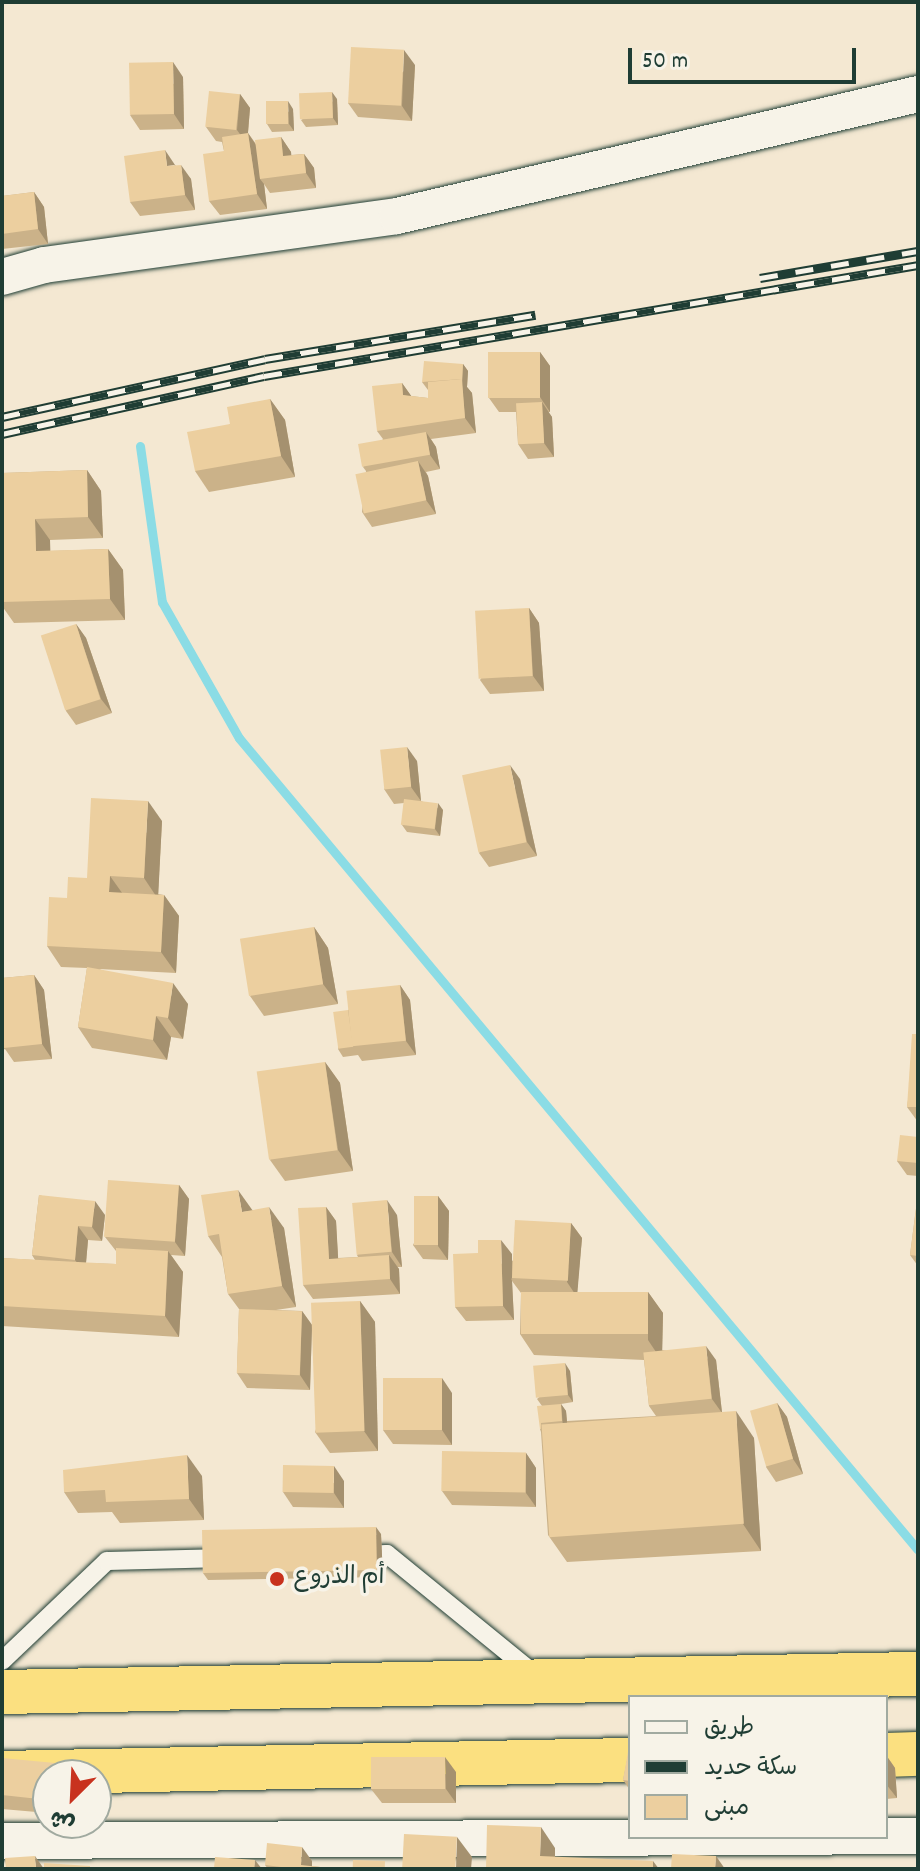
<!DOCTYPE html>
<html>
<head>
<meta charset="utf-8">
<style>
	body { margin:0 }
	#map { position:relative; width:920px; height:1871px; overflow:hidden; background:#f4e8d2; font-family:Dekko,"Playpen Sans Arabic",sans-serif }
	div>[style] { position:absolute }
	[style*='--x'] { left:calc(var(--x)*1px); top:calc(var(--y)*1px); width:calc(var(--w)*1px); rotate:calc(var(--a)*1deg) }
	.stream>* { height:9px; margin:-4.5px; padding:0 4.5px; transform-origin:4.5px; border-radius:4.5px; background:#8bdce5 }
	.roads { filter:drop-shadow(0 0 2px #1f3d34) drop-shadow(0 0 2px #1f3d34) }
	.lane>* { height:18px; margin:-9px; padding:0 9px; transform-origin:9px; border-radius:9px; background:#f7f3e8 }
	.street>* { height:36px; margin:-18px; padding:0 18px; transform-origin:18px; border-radius:18px; background:#f7f3e8 }
	.highway>* { height:44px; margin:-22px; padding:0 22px; transform-origin:22px; border-radius:22px; background:#fbe080 }
	.rail>* { height:9px; margin-top:-4.5px; transform-origin:0; background:repeating-linear-gradient(90deg,#f7f3e8 0 18px,#1f3d34 0 36px); box-sizing:border-box; border-block:2px solid #1f3d34 }
	.wall>* { inset:0; background:#cbb289 }
	.shaded-wall>* { inset:0; background:#a5916f }
	.building>* { inset:0; background:#eccf9f; transform-origin:0 0 }
	.dots>* { width:22px; height:22px; translate:-50% -50%; box-sizing:border-box; border:4px solid #f7f3e8; border-radius:50% }
	span { translate:-50% -50%; white-space:nowrap; text-align:center; line-height:1.15; -webkit-text-stroke:7px #f7f3e8; paint-order:stroke }
	.poi-label { font-size:24px; color:#1f3d34 }
	.left { translate:0 -50%; text-align:left }
	.frame { position:absolute; inset:0; border:4px solid #1f3d34; pointer-events:none }
	.legend { position:absolute; left:628px; top:1695px; width:260px; height:144px; box-sizing:border-box; background:#f7f3e8; border:2px solid #a1aaa0; margin:0; padding:10px 14px; list-style:none; font-size:24px; color:#1f3d34 }
	.legend li { display:flex; align-items:center; gap:16px; height:40px }
	.legend b { width:40px; border:2px solid #a1aaa0 }
	.north { position:absolute; left:32px; top:1759px; width:80px; height:80px; box-sizing:border-box; background:#f7f3e8; border:2px solid #a1aaa0; border-radius:50%; rotate:204deg; font-size:22px; font-weight:700; line-height:32px; text-align:center; color:#1f3d34 }
	.north::after { content:''; display:block; margin:auto; width:28px; height:36px; background:#c8321e; clip-path:polygon(50% 0,100% 100%,50% 72%,0 100%) }
	.scale { position:absolute; left:628px; top:48px; width:228px; height:36px; box-sizing:border-box; border:4px solid #1f3d34; border-top:0; padding-left:10px; font-size:24px; line-height:28px; white-space:nowrap; color:#1f3d34; -webkit-text-stroke:6px #f7f3e8; paint-order:stroke }
</style>
</head>
<body>
<div id="map">
	<div class="stream">
		<i style="--x:140;--y:446;--w:158;--a:82"></i>
		<i style="--x:162;--y:602;--w:156;--a:60.5"></i>
		<i style="--x:239;--y:738;--w:1058;--a:50.1"></i>
	</div>
	<div class="roads">
		<div class="lane">
			<i style="--x:359;--y:1555;--w:28;--a:-2"></i>
			<i style="--x:387;--y:1554;--w:190;--a:39.2"></i>
			<i style="--x:2;--y:1661;--w:145;--a:-43.6"></i>
			<i style="--x:107;--y:1561;--w:118;--a:-1.5"></i>
		</div>
		<div class="street">
			<i style="--x:2;--y:277;--w:44;--a:-15.9"></i>
			<i style="--x:44;--y:265;--w:356;--a:-7.9"></i>
			<i style="--x:397;--y:216;--w:535;--a:-13.18"></i>
			<i style="--x:2;--y:1841;--w:916;--a:-0.31"></i>
		</div>
		<div class="highway">
			<i style="--x:2;--y:1692;--w:916;--a:-1.13"></i>
			<i style="--x:886;--y:1755;--w:32;--a:-2"></i>
			<i style="--x:2;--y:1773;--w:628;--a:-1.19"></i>
		</div>
	</div>
	<div class="rail">
		<i style="--x:760;--y:278;--w:160;--a:-9.7"></i>
		<i style="--x:2;--y:417;--w:269;--a:-12.4"></i>
		<i style="--x:265;--y:359;--w:274;--a:-9.3"></i>
		<i style="--x:2;--y:434;--w:268;--a:-12.5"></i>
		<i style="--x:264;--y:376;--w:663;--a:-9.63"></i>
	</div>
	<div class="wall">
		<i style="clip-path:polygon(415px 65px,412px 121px,358px 117px,348px 103px)"></i>
		<i style="clip-path:polygon(183px 77px,184px 129px,140px 130px,130px 115px)"></i>
		<i style="clip-path:polygon(240px 94px,250px 108px,248px 133px,256px 144px,281px 137px,291px 152px,291px 155px,304px 154px,314px 168px,316px 188px,270px 193px,264px 184px,267px 209px,220px 215px,209px 201px,224px 151px,222px 142px,216px 141px,206px 127px)"></i>
		<i style="clip-path:polygon(337px 99px,338px 125px,306px 127px,301px 120px)"></i>
		<i style="clip-path:polygon(293px 109px,294px 131px,272px 132px,267px 124px)"></i>
		<i style="clip-path:polygon(175px 165px,191px 179px,195px 210px,140px 216px,130px 202px)"></i>
		<i style="clip-path:polygon(34px 192px,44px 207px,48px 244px,2px 249px,2px 196px)"></i>
		<i style="clip-path:polygon(540px 352px,550px 366px,550px 412px,548px 412px,552px 417px,554px 457px,528px 459px,518px 444px,516px 412px,499px 412px,489px 398px)"></i>
		<i style="clip-path:polygon(463px 364px,468px 371px,467px 387px,472px 393px,476px 433px,431px 439px,436px 447px,440px 469px,426px 472px,428px 476px,436px 514px,372px 527px,362px 512px,366px 471px,363px 467px,383px 439px,377px 431px,402px 383px,411px 396px,428px 398px,428px 390px,422px 382px)"></i>
		<i style="clip-path:polygon(270px 399px,285px 420px,295px 477px,209px 492px,195px 471px,230px 424px)"></i>
		<i style="clip-path:polygon(87px 470px,101px 491px,103px 538px,50px 540px,50px 551px,108px 549px,123px 570px,125px 620px,14px 623px,2px 606px,2px 473px)"></i>
		<i style="clip-path:polygon(529px 608px,539px 623px,544px 691px,490px 694px,480px 680px)"></i>
		<i style="clip-path:polygon(76px 624px,86px 638px,112px 713px,76px 725px,66px 711px)"></i>
		<i style="clip-path:polygon(417px 761px,421px 801px,443px 810px,440px 836px,407px 832px,402px 825px,404px 803px,394px 804px,384px 789px)"></i>
		<i style="clip-path:polygon(520px 779px,537px 856px,489px 867px,479px 853px)"></i>
		<i style="clip-path:polygon(162px 821px,158px 894px,164px 895px,179px 916px,176px 973px,99px 969px,188px 1004px,183px 1039px,171px 1037px,167px 1060px,92px 1048px,78px 1027px,87px 968px,61px 967px,47px 946px,67px 898px,87px 878px)"></i>
		<i style="clip-path:polygon(314px 927px,328px 948px,338px 1004px,264px 1016px,250px 996px)"></i>
		<i style="clip-path:polygon(34px 975px,44px 990px,52px 1059px,14px 1062px,5px 1049px,2px 1050px,2px 978px)"></i>
		<i style="clip-path:polygon(400px 985px,410px 1000px,416px 1055px,362px 1061px,358px 1055px,343px 1057px,338px 1049px,348px 1010px)"></i>
		<i style="clip-path:polygon(918px 1034px,918px 1122px,907px 1107px)"></i>
		<i style="clip-path:polygon(325px 1062px,340px 1083px,353px 1171px,285px 1181px,270px 1160px)"></i>
		<i style="clip-path:polygon(918px 1137px,918px 1176px,907px 1175px,897px 1161px)"></i>
		<i style="clip-path:polygon(179px 1185px,189px 1199px,185px 1256px,171px 1255px,183px 1272px,179px 1337px,2px 1326px,2px 1258px,35px 1260px,32px 1255px,39px 1195px,105px 1215px,102px 1241px,88px 1240px,86px 1263px,116px 1264px,116px 1251px,105px 1237px)"></i>
		<i style="clip-path:polygon(918px 1193px,918px 1266px,910px 1255px)"></i>
		<i style="clip-path:polygon(438px 1196px,449px 1211px,448px 1260px,423px 1259px,413px 1245px)"></i>
		<i style="clip-path:polygon(326px 1207px,336px 1221px,338px 1258px,358px 1257px,357px 1255px,397px 1215px,402px 1267px,397px 1267px,399px 1269px,400px 1294px,313px 1299px,303px 1285px)"></i>
		<i style="clip-path:polygon(252px 1210px,284px 1228px,296px 1307px,276px 1310px,302px 1311px,312px 1325px,310px 1390px,247px 1388px,237px 1373px,239px 1309px,228px 1294px,222px 1257px,208px 1236px)"></i>
		<i style="clip-path:polygon(571px 1223px,582px 1238px,577px 1292px,648px 1292px,663px 1313px,662px 1350px,716px 1360px,722px 1412px,754px 1438px,761px 1551px,567px 1562px,548px 1535px,541px 1432px,540px 1429px,542px 1406px,537px 1399px,570px 1371px,573px 1402px,561px 1404px,566px 1411px,567px 1421px,656px 1416px,649px 1406px,644px 1360px,534px 1355px,520px 1334px,521px 1293px,512px 1281px,514px 1320px,466px 1321px,455px 1307px,512px 1254px,512px 1261px)"></i>
		<i style="clip-path:polygon(360px 1301px,375px 1322px,378px 1451px,330px 1453px,315px 1432px)"></i>
		<i style="clip-path:polygon(452px 1393px,452px 1445px,393px 1444px,383px 1430px)"></i>
		<i style="clip-path:polygon(777px 1403px,787px 1417px,803px 1474px,776px 1482px,766px 1467px)"></i>
		<i style="clip-path:polygon(526px 1453px,536px 1468px,536px 1507px,452px 1505px,442px 1491px)"></i>
		<i style="clip-path:polygon(202px 1476px,204px 1520px,120px 1523px,112px 1512px,78px 1513px,64px 1492px)"></i>
		<i style="clip-path:polygon(344px 1481px,344px 1508px,293px 1507px,283px 1492px)"></i>
		<i style="clip-path:polygon(381px 1534px,383px 1577px,208px 1580px,203px 1573px)"></i>
		<i style="clip-path:polygon(630px 1746px,630px 1790px,623px 1780px)"></i>
		<i style="clip-path:polygon(886px 1755px,895px 1768px,897px 1798px,886px 1799px)"></i>
		<i style="clip-path:polygon(2px 1758px,48px 1775px,48px 1813px,2px 1809px)"></i>
		<i style="clip-path:polygon(456px 1772px,456px 1803px,382px 1803px,371px 1789px)"></i>
		<i style="clip-path:polygon(312px 1861px,312px 1866px,338px 1869px,268px 1869px,265px 1865px)"></i>
	</div>
	<div class="shaded-wall">
		<i style="clip-path:polygon(404px 50px,415px 65px,412px 121px,402px 106px)"></i>
		<i style="clip-path:polygon(173px 62px,183px 77px,184px 129px,174px 114px)"></i>
		<i style="clip-path:polygon(332px 92px,337px 99px,338px 125px,333px 118px)"></i>
		<i style="clip-path:polygon(240px 94px,250px 108px,247px 144px,237px 130px)"></i>
		<i style="clip-path:polygon(288px 101px,293px 109px,294px 131px,289px 124px)"></i>
		<i style="clip-path:polygon(248px 133px,258px 148px,260px 179px,264px 184px,267px 209px,257px 194px)"></i>
		<i style="clip-path:polygon(281px 137px,291px 152px,293px 170px,283px 156px)"></i>
		<i style="clip-path:polygon(165px 150px,175px 165px,167px 166px)"></i>
		<i style="clip-path:polygon(304px 154px,314px 168px,316px 188px,306px 173px)"></i>
		<i style="clip-path:polygon(181px 165px,191px 179px,195px 210px,185px 195px)"></i>
		<i style="clip-path:polygon(34px 192px,44px 207px,48px 244px,38px 229px)"></i>
		<i style="clip-path:polygon(540px 352px,550px 366px,550px 412px,540px 397px)"></i>
		<i style="clip-path:polygon(463px 364px,468px 371px,467px 387px,472px 393px,476px 433px,465px 418px,462px 385px)"></i>
		<i style="clip-path:polygon(402px 383px,412px 397px,403px 395px)"></i>
		<i style="clip-path:polygon(270px 399px,285px 420px,295px 477px,281px 456px)"></i>
		<i style="clip-path:polygon(542px 402px,552px 417px,554px 457px,544px 443px)"></i>
		<i style="clip-path:polygon(426px 432px,436px 447px,440px 469px,430px 455px)"></i>
		<i style="clip-path:polygon(418px 461px,428px 476px,436px 514px,426px 500px)"></i>
		<i style="clip-path:polygon(87px 470px,101px 491px,103px 538px,88px 517px)"></i>
		<i style="clip-path:polygon(35px 519px,50px 540px,51px 572px,36px 551px)"></i>
		<i style="clip-path:polygon(108px 549px,123px 570px,125px 620px,110px 599px)"></i>
		<i style="clip-path:polygon(529px 608px,539px 623px,544px 691px,533px 676px)"></i>
		<i style="clip-path:polygon(76px 624px,86px 638px,112px 713px,101px 699px)"></i>
		<i style="clip-path:polygon(407px 747px,417px 761px,421px 801px,411px 787px)"></i>
		<i style="clip-path:polygon(510px 765px,520px 779px,537px 856px,527px 842px)"></i>
		<i style="clip-path:polygon(148px 801px,162px 821px,158px 899px,144px 878px)"></i>
		<i style="clip-path:polygon(438px 803px,443px 810px,440px 836px,435px 829px)"></i>
		<i style="clip-path:polygon(110px 876px,125px 897px,109px 892px)"></i>
		<i style="clip-path:polygon(164px 895px,179px 916px,176px 973px,161px 952px)"></i>
		<i style="clip-path:polygon(314px 927px,328px 948px,338px 1004px,323px 984px)"></i>
		<i style="clip-path:polygon(34px 975px,44px 990px,52px 1059px,42px 1044px)"></i>
		<i style="clip-path:polygon(173px 983px,188px 1004px,183px 1039px,168px 1018px)"></i>
		<i style="clip-path:polygon(400px 985px,410px 1000px,416px 1055px,406px 1041px)"></i>
		<i style="clip-path:polygon(156px 1016px,171px 1037px,167px 1060px,153px 1040px)"></i>
		<i style="clip-path:polygon(325px 1062px,340px 1083px,353px 1171px,338px 1150px)"></i>
		<i style="clip-path:polygon(179px 1185px,189px 1199px,185px 1256px,175px 1242px)"></i>
		<i style="clip-path:polygon(238px 1190px,253px 1211px,242px 1212px)"></i>
		<i style="clip-path:polygon(438px 1196px,449px 1211px,448px 1260px,438px 1246px)"></i>
		<i style="clip-path:polygon(387px 1200px,397px 1215px,402px 1267px,392px 1252px)"></i>
		<i style="clip-path:polygon(95px 1201px,105px 1215px,102px 1241px,92px 1227px)"></i>
		<i style="clip-path:polygon(269px 1207px,284px 1228px,296px 1307px,282px 1286px)"></i>
		<i style="clip-path:polygon(326px 1207px,336px 1221px,339px 1273px,329px 1259px)"></i>
		<i style="clip-path:polygon(571px 1223px,582px 1238px,577px 1297px,567px 1282px)"></i>
		<i style="clip-path:polygon(78px 1226px,88px 1240px,85px 1274px,75px 1260px)"></i>
		<i style="clip-path:polygon(501px 1240px,512px 1254px,512px 1279px,511px 1278px,512px 1281px,514px 1320px,503px 1306px)"></i>
		<i style="clip-path:polygon(168px 1251px,183px 1272px,179px 1337px,165px 1316px)"></i>
		<i style="clip-path:polygon(389px 1255px,399px 1269px,400px 1294px,390px 1279px)"></i>
		<i style="clip-path:polygon(648px 1292px,663px 1313px,662px 1361px,648px 1340px)"></i>
		<i style="clip-path:polygon(360px 1301px,375px 1322px,378px 1451px,364px 1431px)"></i>
		<i style="clip-path:polygon(302px 1311px,312px 1325px,310px 1390px,300px 1375px)"></i>
		<i style="clip-path:polygon(706px 1346px,716px 1360px,722px 1413px,712px 1399px)"></i>
		<i style="clip-path:polygon(565px 1363px,570px 1371px,573px 1402px,568px 1395px)"></i>
		<i style="clip-path:polygon(442px 1378px,452px 1393px,452px 1445px,442px 1430px)"></i>
		<i style="clip-path:polygon(777px 1403px,787px 1417px,803px 1474px,793px 1459px)"></i>
		<i style="clip-path:polygon(561px 1404px,566px 1411px,568px 1434px,563px 1427px)"></i>
		<i style="clip-path:polygon(736px 1411px,754px 1438px,761px 1551px,743px 1524px)"></i>
		<i style="clip-path:polygon(526px 1453px,536px 1468px,536px 1507px,526px 1493px)"></i>
		<i style="clip-path:polygon(187px 1455px,202px 1476px,204px 1520px,189px 1499px)"></i>
		<i style="clip-path:polygon(334px 1466px,344px 1481px,344px 1508px,334px 1493px)"></i>
		<i style="clip-path:polygon(376px 1527px,381px 1534px,383px 1577px,377px 1570px)"></i>
		<i style="clip-path:polygon(886px 1755px,895px 1768px,897px 1798px,886px 1784px)"></i>
		<i style="clip-path:polygon(445px 1757px,456px 1772px,456px 1803px,446px 1789px)"></i>
		<i style="clip-path:polygon(87px 1766px,93px 1775px,86px 1775px)"></i>
		<i style="clip-path:polygon(541px 1827px,555px 1848px,555px 1869px,540px 1856px)"></i>
		<i style="clip-path:polygon(457px 1837px,472px 1857px,471px 1869px,456px 1869px)"></i>
		<i style="clip-path:polygon(302px 1847px,312px 1861px,312px 1869px,301px 1865px)"></i>
		<i style="clip-path:polygon(35px 1856px,44px 1869px,36px 1869px)"></i>
		<i style="clip-path:polygon(716px 1856px,725px 1869px,715px 1869px)"></i>
		<i style="clip-path:polygon(255px 1860px,262px 1869px,254px 1869px)"></i>
		<i style="clip-path:polygon(653px 1861px,659px 1869px,653px 1869px)"></i>
	</div>
	<div class="building">
		<i style="left:351px;top:47px;width:53px;height:56px;rotate:3deg"></i>
		<i style="left:173px;top:62px;width:52px;height:44px;rotate:89deg"></i>
		<i style="left:209px;top:91px;width:31px;height:36px;rotate:6deg"></i>
		<i style="left:332px;top:92px;width:26px;height:33px;rotate:88deg"></i>
		<i style="left:266px;top:101px;width:22px;height:23px"></i>
		<i style="clip-path:polygon(248px 133px,257px 194px,209px 201px,203px 154px,224px 151px,222px 137px)"></i>
		<i style="clip-path:polygon(281px 137px,283px 156px,304px 154px,306px 173px,260px 179px,255px 140px)"></i>
		<i style="clip-path:polygon(165px 150px,167px 166px,181px 165px,185px 195px,130px 202px,124px 156px)"></i>
		<i style="clip-path:polygon(34px 192px,38px 229px,2px 234px,2px 196px)"></i>
		<i style="left:488px;top:352px;width:52px;height:46px"></i>
		<i style="clip-path:polygon(424px 361px,463px 364px,462px 381px,462px 379px,422px 382px)"></i>
		<i style="clip-path:polygon(462px 379px,465px 418px,377px 431px,372px 386px,402px 383px,403px 395px,428px 398px,428px 382px)"></i>
		<i style="clip-path:polygon(270px 399px,281px 456px,195px 471px,187px 432px,230px 424px,227px 407px)"></i>
		<i style="left:542px;top:402px;width:41px;height:26px;rotate:87deg"></i>
		<i style="left:426px;top:432px;width:23px;height:69px;rotate:80deg"></i>
		<i style="left:418px;top:461px;width:40px;height:64px;rotate:78deg"></i>
		<i style="clip-path:polygon(87px 470px,88px 517px,35px 519px,36px 551px,108px 549px,110px 599px,2px 602px,2px 473px)"></i>
		<i style="left:529px;top:608px;width:68px;height:54px;rotate:87deg"></i>
		<i style="left:76px;top:624px;width:79px;height:37px;rotate:72deg"></i>
		<i style="left:407px;top:747px;width:40px;height:27px;rotate:84deg"></i>
		<i style="left:510px;top:765px;width:79px;height:49px;rotate:78deg"></i>
		<i style="clip-path:polygon(91px 798px,148px 801px,144px 878px,110px 876px,109px 892px,164px 895px,161px 952px,47px 946px,49px 897px,67px 898px,68px 877px,87px 878px)"></i>
		<i style="left:404px;top:799px;width:34px;height:26px;rotate:7deg"></i>
		<i style="left:314px;top:927px;width:58px;height:75px;rotate:81deg"></i>
		<i style="clip-path:polygon(87px 967px,173px 983px,168px 1018px,156px 1016px,153px 1040px,78px 1027px)"></i>
		<i style="clip-path:polygon(34px 975px,42px 1044px,4px 1048px,2px 1029px,2px 978px)"></i>
		<i style="left:400px;top:985px;width:56px;height:54px;rotate:84deg"></i>
		<i style="left:348px;top:1010px;width:37px;height:15px;rotate:82deg"></i>
		<i style="clip-path:polygon(912px 1034px,918px 1034px,918px 1107px,907px 1107px)"></i>
		<i style="left:325px;top:1062px;width:89px;height:69px;rotate:82deg"></i>
		<i style="clip-path:polygon(900px 1135px,918px 1137px,918px 1163px,897px 1161px)"></i>
		<i style="left:108px;top:1180px;width:71px;height:57px;rotate:4deg"></i>
		<i style="clip-path:polygon(238px 1190px,242px 1212px,269px 1207px,282px 1286px,228px 1294px,219px 1234px,208px 1236px,201px 1195px)"></i>
		<i style="clip-path:polygon(918px 1193px,918px 1256px,910px 1255px)"></i>
		<i style="clip-path:polygon(39px 1195px,95px 1201px,92px 1227px,78px 1226px,75px 1260px,32px 1255px)"></i>
		<i style="left:414px;top:1196px;width:24px;height:49px"></i>
		<i style="left:387px;top:1200px;width:52px;height:35px;rotate:85deg"></i>
		<i style="clip-path:polygon(326px 1207px,329px 1259px,389px 1255px,390px 1279px,303px 1285px,298px 1208px)"></i>
		<i style="left:515px;top:1220px;width:56px;height:58px;rotate:3deg"></i>
		<i style="clip-path:polygon(478px 1240px,501px 1240px,503px 1306px,455px 1307px,453px 1254px,478px 1253px)"></i>
		<i style="clip-path:polygon(116px 1248px,168px 1251px,165px 1316px,2px 1306px,2px 1258px,116px 1264px)"></i>
		<i style="left:521px;top:1292px;width:127px;height:42px"></i>
		<i style="left:360px;top:1301px;width:130px;height:49px;rotate:88deg"></i>
		<i style="left:239px;top:1309px;width:63px;height:64px;rotate:2deg"></i>
		<i style="left:706px;top:1346px;width:53px;height:63px;rotate:84deg"></i>
		<i style="left:565px;top:1363px;width:32px;height:32px;rotate:85deg"></i>
		<i style="left:383px;top:1378px;width:59px;height:52px"></i>
		<i style="left:777px;top:1403px;width:58px;height:28px;rotate:74deg"></i>
		<i style="clip-path:polygon(561px 1404px,562px 1421px,541px 1423px,541px 1429px,540px 1429px,537px 1406px)"></i>
		<i style="left:736px;top:1411px;width:113px;height:195px;rotate:86deg"></i>
		<i style="left:442px;top:1451px;width:84px;height:40px;rotate:1deg"></i>
		<i style="clip-path:polygon(187px 1455px,189px 1499px,106px 1502px,105px 1490px,64px 1492px,63px 1470px)"></i>
		<i style="left:283px;top:1465px;width:51px;height:27px;rotate:1deg"></i>
		<i style="left:376px;top:1527px;width:43px;height:174px;rotate:89deg"></i>
		<i style="clip-path:polygon(629px 1746px,630px 1746px,630px 1781px,623px 1780px)"></i>
		<i style="left:371px;top:1757px;width:74px;height:32px"></i>
		<i style="clip-path:polygon(2px 1758px,87px 1766px,86px 1775px,48px 1775px,48px 1800px,2px 1795px)"></i>
		<i style="clip-path:polygon(487px 1825px,541px 1827px,540px 1856px,653px 1861px,653px 1869px,486px 1869px)"></i>
		<i style="left:404px;top:1834px;width:53px;height:35px;rotate:3deg"></i>
		<i style="clip-path:polygon(267px 1843px,302px 1847px,301px 1865px,338px 1869px,289px 1869px,289px 1868px,265px 1865px)"></i>
		<i style="clip-path:polygon(672px 1854px,716px 1856px,715px 1869px,671px 1869px)"></i>
		<i style="clip-path:polygon(35px 1856px,36px 1869px,6px 1869px,5px 1858px)"></i>
		<i style="clip-path:polygon(215px 1857px,255px 1860px,254px 1869px,214px 1869px)"></i>
		<i style="left:353px;top:1860px;width:32px;height:9px;rotate:2deg"></i>
		<i style="clip-path:polygon(44px 1863px,90px 1866px,90px 1869px,44px 1869px)"></i>
	</div>
	<div class="dots">
		<i style="left:277px;top:1579px;background:#c8321e"></i>
	</div>
	<div class="poi-label">
		<span class="left" style="left:293px;top:1579px">أم الذروع</span>
	</div>
	<div class="frame"></div>
	<ul class="legend">
	<li><b style="height:10px;background:#f7f3e8"></b>طريق</li>
	<li><b style="height:10px;background:#1f3d34"></b>سكة حديد</li>
	<li><b style="height:22px;background:#eccf9f"></b>مبنى</li>
	</ul>
	<div class="north">ش</div>
	<div class="scale">50 m</div>
</div>
</body>
</html>
